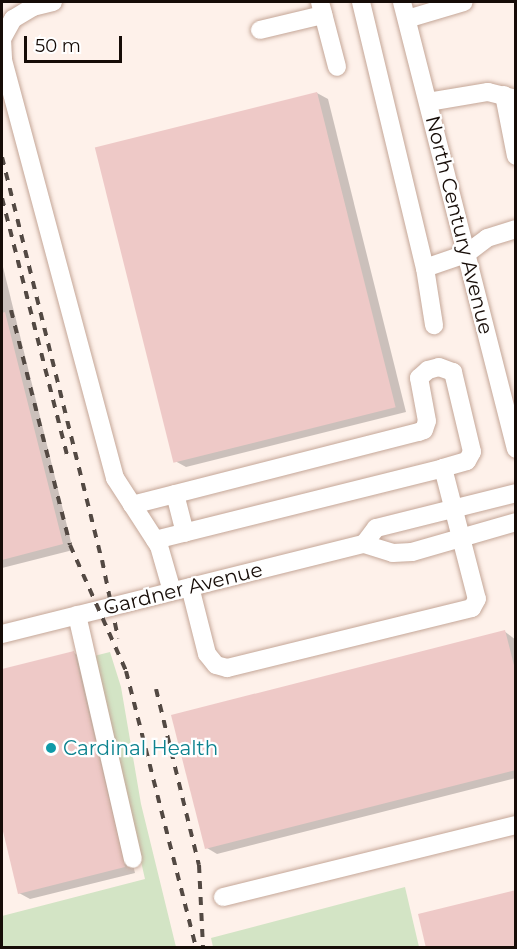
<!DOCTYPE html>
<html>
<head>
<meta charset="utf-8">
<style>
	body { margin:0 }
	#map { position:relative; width:517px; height:949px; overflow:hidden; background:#fef1ea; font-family:Montserrat,sans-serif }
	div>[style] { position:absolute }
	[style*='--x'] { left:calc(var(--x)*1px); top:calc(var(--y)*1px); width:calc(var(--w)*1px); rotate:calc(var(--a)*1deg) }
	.green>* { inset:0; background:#d3e4c5 }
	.shadow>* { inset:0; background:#0003 }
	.building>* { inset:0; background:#eec9c7; transform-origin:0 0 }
	.roads { filter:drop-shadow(0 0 2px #c4a697) drop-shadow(0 0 2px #c4a697) }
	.minor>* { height:18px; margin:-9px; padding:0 9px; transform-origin:9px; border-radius:9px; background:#fff }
	.rail>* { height:4px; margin-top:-2px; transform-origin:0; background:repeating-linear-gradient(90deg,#534943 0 8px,transparent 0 16px) }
	.dots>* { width:16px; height:16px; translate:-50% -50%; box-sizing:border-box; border:3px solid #fff; border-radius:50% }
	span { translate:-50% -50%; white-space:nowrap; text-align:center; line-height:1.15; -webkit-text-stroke:4.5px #fff; paint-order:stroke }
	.street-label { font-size:20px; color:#160c07 }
	.culture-label { font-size:20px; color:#0d838f }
	.left { translate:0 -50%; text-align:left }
	.frame { position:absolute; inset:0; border:3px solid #160c07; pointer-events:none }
	.scale { position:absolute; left:24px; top:36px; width:98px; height:27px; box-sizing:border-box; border:3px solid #160c07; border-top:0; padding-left:8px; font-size:18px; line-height:21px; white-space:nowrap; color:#160c07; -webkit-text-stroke:4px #fff; paint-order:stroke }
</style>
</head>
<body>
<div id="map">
	<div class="green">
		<i style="clip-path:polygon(110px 652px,121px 687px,141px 804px,176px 947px,2px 948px,2px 916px,145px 879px,94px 656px)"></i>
		<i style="clip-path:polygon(405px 887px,419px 947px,213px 947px,211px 938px)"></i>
	</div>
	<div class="shadow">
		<i style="clip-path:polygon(317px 93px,328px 99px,406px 412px,186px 467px,175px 461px)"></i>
		<i style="clip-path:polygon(2px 263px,73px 550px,2px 568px)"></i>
		<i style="clip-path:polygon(504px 631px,516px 640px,516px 778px,217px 854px,207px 848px)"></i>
		<i style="clip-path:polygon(74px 653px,84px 659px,135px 873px,30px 899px,19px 893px,2px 821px,2px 671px)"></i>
	</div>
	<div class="building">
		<i style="left:317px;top:92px;width:325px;height:229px;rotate:76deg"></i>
		<i style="clip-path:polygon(5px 312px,63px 544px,2px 560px,2px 313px)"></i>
		<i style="clip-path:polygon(505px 630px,516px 673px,516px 770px,205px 849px,171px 715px)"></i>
		<i style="clip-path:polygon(74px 651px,125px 867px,18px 894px,2px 827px,2px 669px)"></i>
		<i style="clip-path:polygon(516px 890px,516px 948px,426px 948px,418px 914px)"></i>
	</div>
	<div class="roads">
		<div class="minor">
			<i style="--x:53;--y:2;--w:21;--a:166"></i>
			<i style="--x:33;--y:7;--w:23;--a:149"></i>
			<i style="--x:13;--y:19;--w:23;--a:119"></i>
			<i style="--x:2;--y:39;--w:21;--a:87"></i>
			<i style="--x:3;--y:60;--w:433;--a:75"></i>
			<i style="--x:115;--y:478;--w:81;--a:57.1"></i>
			<i style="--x:159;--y:546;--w:47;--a:73.9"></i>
			<i style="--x:320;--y:2;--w:67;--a:75.3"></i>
			<i style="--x:361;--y:2;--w:274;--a:76.5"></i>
			<i style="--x:425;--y:268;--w:43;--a:-18.9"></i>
			<i style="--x:466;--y:254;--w:26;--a:-37"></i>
			<i style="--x:487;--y:238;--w:30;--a:-17"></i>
			<i style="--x:402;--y:2;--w:461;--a:75.7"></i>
			<i style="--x:407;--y:19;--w:59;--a:-16.6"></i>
			<i style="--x:260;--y:30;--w:65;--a:-13.4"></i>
			<i style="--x:504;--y:95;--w:62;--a:78.9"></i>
			<i style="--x:428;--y:102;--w:61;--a:-9.5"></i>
			<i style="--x:488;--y:92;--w:29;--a:14"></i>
			<i style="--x:425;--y:268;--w:58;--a:81"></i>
			<i style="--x:175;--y:494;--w:40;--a:75.6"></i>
			<i style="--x:132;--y:505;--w:296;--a:-14.3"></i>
			<i style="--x:419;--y:432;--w:5;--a:-22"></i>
			<i style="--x:424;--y:430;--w:9;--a:-72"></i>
			<i style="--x:427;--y:421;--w:44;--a:-100.5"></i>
			<i style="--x:419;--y:378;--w:12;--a:-42"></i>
			<i style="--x:428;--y:370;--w:11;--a:-15"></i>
			<i style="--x:439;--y:367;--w:15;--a:20"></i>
			<i style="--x:453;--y:372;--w:82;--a:76.6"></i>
			<i style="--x:472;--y:452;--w:10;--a:119"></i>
			<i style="--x:467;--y:461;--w:25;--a:164"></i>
			<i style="--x:443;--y:468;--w:135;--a:75.5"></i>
			<i style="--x:477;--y:599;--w:10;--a:119"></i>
			<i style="--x:472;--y:608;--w:252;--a:166.2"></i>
			<i style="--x:227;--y:668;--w:11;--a:-165"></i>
			<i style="--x:216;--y:665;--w:14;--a:-129"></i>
			<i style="--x:207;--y:654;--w:69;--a:-104.2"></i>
			<i style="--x:155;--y:540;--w:297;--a:-14"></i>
			<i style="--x:364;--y:544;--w:30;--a:17"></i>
			<i style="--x:393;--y:553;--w:19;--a:-3"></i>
			<i style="--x:412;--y:552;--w:108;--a:-16.1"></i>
			<i style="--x:77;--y:615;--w:250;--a:77.1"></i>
			<i style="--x:2;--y:634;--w:373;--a:-14"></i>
			<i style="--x:364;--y:544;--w:20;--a:-53"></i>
			<i style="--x:376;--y:528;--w:144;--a:-14"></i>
			<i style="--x:223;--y:897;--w:302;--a:-13.8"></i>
		</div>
	</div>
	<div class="rail">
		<i style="--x:2;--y:157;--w:415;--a:76.1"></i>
		<i style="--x:102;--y:560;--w:80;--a:78.4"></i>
		<i style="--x:2;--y:198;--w:269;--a:75.8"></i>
		<i style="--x:11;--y:310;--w:242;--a:75.9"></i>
		<i style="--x:70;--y:545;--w:138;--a:66"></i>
		<i style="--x:126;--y:671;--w:286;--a:75.8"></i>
		<i style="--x:156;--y:689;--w:181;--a:76.3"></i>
		<i style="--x:199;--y:865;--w:83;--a:87.2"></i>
	</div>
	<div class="dots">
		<i style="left:51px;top:748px;background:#0f9aa8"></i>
	</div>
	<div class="street-label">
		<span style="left:459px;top:225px;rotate:76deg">North Century Avenue</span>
		<span style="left:183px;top:589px;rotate:-14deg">Gardner Avenue</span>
	</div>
	<div class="culture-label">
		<span class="left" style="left:63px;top:748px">Cardinal Health</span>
	</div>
	<div class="frame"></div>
	<div class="scale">50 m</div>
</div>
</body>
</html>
